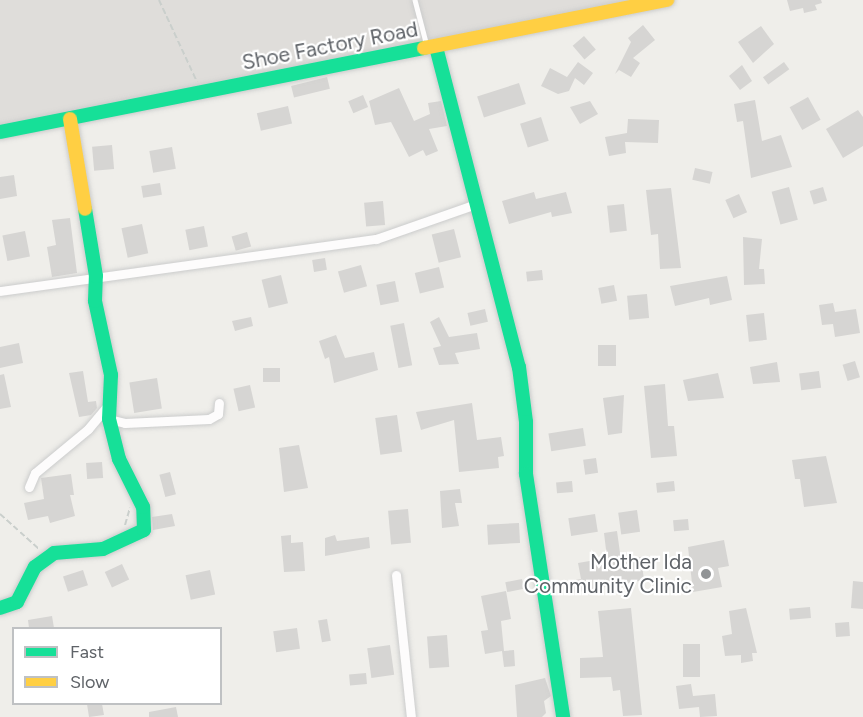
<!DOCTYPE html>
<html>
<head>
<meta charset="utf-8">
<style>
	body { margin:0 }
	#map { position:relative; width:863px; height:717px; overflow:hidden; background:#efeeea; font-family:Figtree,sans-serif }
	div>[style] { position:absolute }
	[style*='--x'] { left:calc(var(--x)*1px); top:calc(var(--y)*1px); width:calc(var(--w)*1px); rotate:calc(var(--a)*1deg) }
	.industrial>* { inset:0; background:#dfddda }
	.building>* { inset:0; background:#d6d5d3; transform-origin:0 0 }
	.path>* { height:2px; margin-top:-1px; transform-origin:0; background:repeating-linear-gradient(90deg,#cacfcc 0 6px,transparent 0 9px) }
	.roads { filter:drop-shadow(0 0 2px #cbcccc) drop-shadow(0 0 2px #cbcccc) }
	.lane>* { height:4.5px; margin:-2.25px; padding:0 2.25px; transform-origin:2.25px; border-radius:2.25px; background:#fdfcfc }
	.street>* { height:9px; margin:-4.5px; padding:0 4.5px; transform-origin:4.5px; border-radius:4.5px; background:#fdfcfc }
	.fast>* { height:14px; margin:-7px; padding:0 7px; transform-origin:7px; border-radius:7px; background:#16e098 }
	.slow>* { height:14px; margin:-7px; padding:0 7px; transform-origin:7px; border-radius:7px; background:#ffcf43 }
	.dots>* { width:16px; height:16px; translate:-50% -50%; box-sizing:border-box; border:3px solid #fff; border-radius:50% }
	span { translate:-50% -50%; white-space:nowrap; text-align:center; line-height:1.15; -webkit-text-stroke:4.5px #fff; paint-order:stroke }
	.street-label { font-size:21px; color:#5f6368 }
	.poi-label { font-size:21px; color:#5f6368 }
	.right { translate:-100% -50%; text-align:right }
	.legend { position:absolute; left:12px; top:627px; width:210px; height:78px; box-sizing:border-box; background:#fff; border:2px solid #bfc1c3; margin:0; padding:8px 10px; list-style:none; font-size:18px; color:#5f6368 }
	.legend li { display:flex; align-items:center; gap:12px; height:30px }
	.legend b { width:30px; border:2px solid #bfc1c3 }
</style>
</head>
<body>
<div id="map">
	<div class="industrial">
		<i style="clip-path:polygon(0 0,649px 0,0 133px)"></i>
	</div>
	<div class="building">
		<i style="clip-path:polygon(787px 0,821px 0,822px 3px,815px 5px,817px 10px,804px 13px,803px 8px,790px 11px)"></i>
		<i style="clip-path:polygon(643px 25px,655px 40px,633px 58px,640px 63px,631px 77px,619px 70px,615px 74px,631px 42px,628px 38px)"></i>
		<i style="clip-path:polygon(761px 26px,774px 44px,753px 63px,738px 42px)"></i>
		<i style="left:584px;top:36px;width:18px;height:15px;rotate:49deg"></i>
		<i style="clip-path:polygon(578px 62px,593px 73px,584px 85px,575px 78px,569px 91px,558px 94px,541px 86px,550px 68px,567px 77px)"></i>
		<i style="left:784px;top:62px;width:9px;height:26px;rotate:54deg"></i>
		<i style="clip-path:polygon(742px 65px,752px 81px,740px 90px,729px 76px)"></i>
		<i style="left:327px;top:77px;width:12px;height:37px;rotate:76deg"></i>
		<i style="left:519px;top:83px;width:22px;height:44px;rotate:72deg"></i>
		<i style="clip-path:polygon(399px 88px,414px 121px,430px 114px,428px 103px,441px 101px,447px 126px,429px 129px,438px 151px,426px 156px,423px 150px,409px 157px,391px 122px,375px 125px,369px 101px)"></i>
		<i style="left:363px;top:95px;width:13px;height:16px;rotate:67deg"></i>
		<i style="left:808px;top:97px;width:26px;height:21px;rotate:61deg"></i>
		<i style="clip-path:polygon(755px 100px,762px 141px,781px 135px,792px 167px,751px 178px,743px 121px,737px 122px,734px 104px)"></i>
		<i style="clip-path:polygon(590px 101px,598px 114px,580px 124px,570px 107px)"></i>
		<i style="left:288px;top:106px;width:18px;height:32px;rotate:77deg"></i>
		<i style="clip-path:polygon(858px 110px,863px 117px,863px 146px,843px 158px,826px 129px)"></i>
		<i style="left:541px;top:117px;width:25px;height:22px;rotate:72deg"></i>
		<i style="clip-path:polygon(628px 119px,659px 120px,658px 143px,625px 142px,626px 153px,609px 156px,605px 137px,627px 133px)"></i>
		<i style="left:112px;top:145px;width:24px;height:20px;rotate:85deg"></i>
		<i style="left:172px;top:147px;width:22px;height:23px;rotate:80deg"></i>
		<i style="left:695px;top:168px;width:18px;height:12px;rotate:13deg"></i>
		<i style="clip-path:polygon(14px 175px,17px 196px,0 199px,0 177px)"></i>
		<i style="left:160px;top:183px;width:12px;height:19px;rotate:81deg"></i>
		<i style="left:789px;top:187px;width:34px;height:18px;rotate:75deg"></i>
		<i style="left:823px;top:187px;width:14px;height:14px;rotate:73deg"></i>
		<i style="clip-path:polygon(671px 188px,681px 268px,660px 269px,658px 234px,651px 235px,646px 190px)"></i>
		<i style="clip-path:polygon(534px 192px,536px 199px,566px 192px,572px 213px,552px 217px,551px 212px,509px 224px,502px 201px)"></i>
		<i style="left:739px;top:194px;width:20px;height:15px;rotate:66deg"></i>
		<i style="left:383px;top:201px;width:24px;height:19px;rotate:85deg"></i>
		<i style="left:624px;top:204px;width:27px;height:17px;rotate:84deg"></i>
		<i style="clip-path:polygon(70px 218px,77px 273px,52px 277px,47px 247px,56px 245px,52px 220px)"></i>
		<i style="left:142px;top:224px;width:30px;height:21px;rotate:78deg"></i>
		<i style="left:204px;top:226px;width:21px;height:19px;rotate:79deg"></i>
		<i style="left:454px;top:229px;width:29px;height:23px;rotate:76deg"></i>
		<i style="left:25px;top:231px;width:26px;height:23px;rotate:79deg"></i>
		<i style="left:247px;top:232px;width:15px;height:16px;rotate:74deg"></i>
		<i style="clip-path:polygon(743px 237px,762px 239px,759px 269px,764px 269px,765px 284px,744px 285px)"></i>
		<i style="left:325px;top:258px;width:12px;height:13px;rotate:81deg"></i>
		<i style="left:361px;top:265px;width:22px;height:24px;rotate:74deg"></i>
		<i style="left:439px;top:267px;width:21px;height:25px;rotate:76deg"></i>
		<i style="left:542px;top:270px;width:10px;height:16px;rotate:84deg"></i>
		<i style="left:281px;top:275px;width:29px;height:20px;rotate:76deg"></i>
		<i style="clip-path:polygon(727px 276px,732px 300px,710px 305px,709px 298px,675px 306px,670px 286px)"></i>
		<i style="left:395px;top:281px;width:21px;height:19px;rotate:79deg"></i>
		<i style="left:614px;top:285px;width:16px;height:16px;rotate:79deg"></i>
		<i style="left:647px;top:294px;width:24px;height:20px;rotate:85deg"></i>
		<i style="clip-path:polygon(833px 303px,835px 312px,856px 309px,860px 333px,835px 337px,833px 324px,822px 325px,819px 305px)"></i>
		<i style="left:485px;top:309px;width:13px;height:18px;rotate:77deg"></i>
		<i style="left:764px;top:313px;width:27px;height:18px;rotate:84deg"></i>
		<i style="clip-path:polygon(251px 317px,253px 326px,235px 331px,232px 321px)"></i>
		<i style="clip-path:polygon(439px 317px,449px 337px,477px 333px,480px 349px,455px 353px,459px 364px,439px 365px,433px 348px,441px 346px,430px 322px)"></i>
		<i style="left:404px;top:323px;width:43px;height:14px;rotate:79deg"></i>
		<i style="clip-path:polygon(336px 335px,345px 358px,374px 352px,378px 370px,334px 383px,329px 357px,325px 359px,319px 341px)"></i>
		<i style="clip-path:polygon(19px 343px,23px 363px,0 368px,0 347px)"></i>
		<i style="left:598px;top:345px;width:18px;height:21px"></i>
		<i style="left:855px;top:361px;width:17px;height:13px;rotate:73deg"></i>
		<i style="clip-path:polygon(777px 362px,780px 382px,753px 384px,750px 367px)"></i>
		<i style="left:263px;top:368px;width:17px;height:14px"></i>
		<i style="clip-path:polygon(83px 371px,88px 402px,96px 401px,97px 408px,91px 415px,79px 417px,69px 373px)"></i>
		<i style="left:819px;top:371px;width:17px;height:20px;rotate:83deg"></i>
		<i style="clip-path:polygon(718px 373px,724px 398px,688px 401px,683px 380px)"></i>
		<i style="clip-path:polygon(4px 374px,11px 407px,0 409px,0 375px)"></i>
		<i style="left:157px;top:378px;width:31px;height:28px;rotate:81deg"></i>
		<i style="clip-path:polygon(665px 384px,668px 426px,674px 426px,677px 456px,651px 458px,644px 386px)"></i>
		<i style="left:250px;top:385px;width:23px;height:17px;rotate:77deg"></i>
		<i style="clip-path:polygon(624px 395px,622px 433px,608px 435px,603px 398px)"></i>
		<i style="clip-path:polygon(472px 403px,477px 440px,501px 437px,504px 456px,498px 457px,499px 468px,459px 472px,454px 420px,421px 430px,416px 412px)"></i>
		<i style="left:397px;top:415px;width:37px;height:22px;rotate:82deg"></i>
		<i style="left:583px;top:428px;width:18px;height:35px;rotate:81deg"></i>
		<i style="clip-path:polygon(299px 445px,308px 488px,284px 492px,279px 448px)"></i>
		<i style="clip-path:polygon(826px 456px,837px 503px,804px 507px,800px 479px,795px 479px,792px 460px)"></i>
		<i style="left:596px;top:458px;width:15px;height:13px;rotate:82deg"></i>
		<i style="left:102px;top:462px;width:16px;height:16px;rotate:86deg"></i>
		<i style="left:170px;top:472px;width:23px;height:11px;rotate:75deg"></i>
		<i style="clip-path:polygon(71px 474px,74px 495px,70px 495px,75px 516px,50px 523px,48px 516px,28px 520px,24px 503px,44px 499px,41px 478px)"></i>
		<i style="left:572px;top:481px;width:11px;height:16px;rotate:85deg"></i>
		<i style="left:674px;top:481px;width:10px;height:18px;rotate:84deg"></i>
		<i style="clip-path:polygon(460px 489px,462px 503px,455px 503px,459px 526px,442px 528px,440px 491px)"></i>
		<i style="left:408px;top:509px;width:34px;height:20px;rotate:85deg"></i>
		<i style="left:637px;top:510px;width:22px;height:19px;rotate:82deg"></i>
		<i style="clip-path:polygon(172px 514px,175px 526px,153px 530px,152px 517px)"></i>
		<i style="left:595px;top:514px;width:18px;height:27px;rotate:81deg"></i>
		<i style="left:688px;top:519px;width:11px;height:15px;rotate:85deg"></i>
		<i style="left:519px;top:523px;width:20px;height:32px;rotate:87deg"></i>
		<i style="clip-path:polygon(617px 531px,621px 560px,641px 557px,644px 580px,573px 593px,570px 581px,581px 579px,578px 563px,607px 558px,604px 533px)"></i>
		<i style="clip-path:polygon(291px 535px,291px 543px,303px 542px,305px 571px,284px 572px,281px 536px)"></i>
		<i style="clip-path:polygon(335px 535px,337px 541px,369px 537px,370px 548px,325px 556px,325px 538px)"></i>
		<i style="clip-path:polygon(724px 540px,729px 566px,718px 568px,722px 587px,693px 592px,688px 547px)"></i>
		<i style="left:122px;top:564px;width:17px;height:19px;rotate:65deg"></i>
		<i style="left:83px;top:570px;width:16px;height:21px;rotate:72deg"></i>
		<i style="left:210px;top:570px;width:25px;height:25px;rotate:78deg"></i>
		<i style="left:522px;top:579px;width:10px;height:17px;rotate:79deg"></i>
		<i style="clip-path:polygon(853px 581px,863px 582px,863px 609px,851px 608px)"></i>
		<i style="clip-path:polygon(506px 591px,511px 619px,501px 621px,504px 651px,514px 650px,515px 666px,504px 667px,502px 651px,485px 654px,481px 631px,488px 630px,481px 596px)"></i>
		<i style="left:810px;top:607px;width:11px;height:21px;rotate:85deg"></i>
		<i style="clip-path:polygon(631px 608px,642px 715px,623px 716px,620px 690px,613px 691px,611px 677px,580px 678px,580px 658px,603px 657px,598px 611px)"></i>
		<i style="clip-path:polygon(746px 608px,757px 653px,752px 653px,753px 661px,741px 663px,741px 655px,725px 656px,722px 636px,732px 634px,729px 611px)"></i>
		<i style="clip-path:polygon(52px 616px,54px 628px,29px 628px,28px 620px)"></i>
		<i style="left:327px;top:619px;width:22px;height:9px;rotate:80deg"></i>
		<i style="left:849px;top:622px;width:14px;height:14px;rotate:86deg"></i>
		<i style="left:297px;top:628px;width:21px;height:24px;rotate:82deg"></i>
		<i style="left:447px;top:635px;width:32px;height:20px;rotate:86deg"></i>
		<i style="left:683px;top:644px;width:17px;height:33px"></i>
		<i style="left:390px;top:645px;width:30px;height:23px;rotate:82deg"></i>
		<i style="left:366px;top:673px;width:11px;height:17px;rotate:85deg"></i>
		<i style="clip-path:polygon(545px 678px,551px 696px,544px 701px,546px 713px,542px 717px,517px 717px,515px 685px)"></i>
		<i style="clip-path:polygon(691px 684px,693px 696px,715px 694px,717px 716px,700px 717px,699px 707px,679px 709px,676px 686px)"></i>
		<i style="clip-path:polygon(87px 704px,102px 704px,104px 715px,89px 717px)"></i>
		<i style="clip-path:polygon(176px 707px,178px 717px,149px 717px,149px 712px)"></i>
	</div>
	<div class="path">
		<i style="--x:159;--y:0;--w:90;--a:65.1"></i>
		<i style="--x:0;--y:514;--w:52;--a:41.9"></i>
		<i style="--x:125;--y:525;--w:18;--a:-74"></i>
	</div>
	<div class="roads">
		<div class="lane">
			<i style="--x:415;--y:0;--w:48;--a:75.4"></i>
		</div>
		<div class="street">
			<i style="--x:0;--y:291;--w:380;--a:-7.9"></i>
			<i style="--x:376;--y:239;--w:106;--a:-19.3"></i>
			<i style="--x:109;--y:419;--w:16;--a:14"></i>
			<i style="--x:125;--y:423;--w:84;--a:-2.7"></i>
			<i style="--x:209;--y:419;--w:10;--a:-29"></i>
			<i style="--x:218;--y:414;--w:11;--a:-85"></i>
			<i style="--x:29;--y:487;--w:15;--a:-67"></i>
			<i style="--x:35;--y:473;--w:69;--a:-39.7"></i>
			<i style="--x:88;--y:429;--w:31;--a:-50"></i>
			<i style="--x:396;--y:575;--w:143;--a:84"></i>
		</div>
		<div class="fast">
			<i style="--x:436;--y:47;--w:331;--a:75.5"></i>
			<i style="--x:519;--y:367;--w:55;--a:82.7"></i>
			<i style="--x:526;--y:422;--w:52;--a:90"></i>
			<i style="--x:526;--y:474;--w:246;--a:81.3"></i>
			<i style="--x:0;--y:132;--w:432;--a:-11.2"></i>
			<i style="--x:0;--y:608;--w:18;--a:-19"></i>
			<i style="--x:17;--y:602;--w:39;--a:-63"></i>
			<i style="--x:35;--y:567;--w:24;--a:-36"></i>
			<i style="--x:54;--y:553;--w:49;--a:-4.7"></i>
			<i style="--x:103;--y:549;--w:45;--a:-24.9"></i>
			<i style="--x:144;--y:530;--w:23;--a:-92"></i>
			<i style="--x:143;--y:507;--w:54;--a:-116.6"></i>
			<i style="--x:119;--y:459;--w:41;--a:-104"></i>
			<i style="--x:109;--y:419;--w:44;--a:-87.4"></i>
			<i style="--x:111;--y:375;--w:76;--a:-102.2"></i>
			<i style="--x:95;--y:301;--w:25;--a:-88"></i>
			<i style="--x:96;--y:276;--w:68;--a:-99.3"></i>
		</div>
		<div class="slow">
			<i style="--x:424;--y:48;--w:248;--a:-11.2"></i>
			<i style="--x:70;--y:119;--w:91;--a:80.5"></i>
		</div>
	</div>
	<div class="dots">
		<i style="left:706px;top:574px;background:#919496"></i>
	</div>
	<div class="street-label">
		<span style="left:330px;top:46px;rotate:-11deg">Shoe Factory Road</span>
	</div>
	<div class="poi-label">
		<span class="right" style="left:692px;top:574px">Mother Ida<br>Community Clinic</span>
	</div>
	<ul class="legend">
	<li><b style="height:8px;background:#16e098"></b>Fast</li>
	<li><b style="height:8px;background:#ffcf43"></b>Slow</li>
	</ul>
</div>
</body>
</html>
